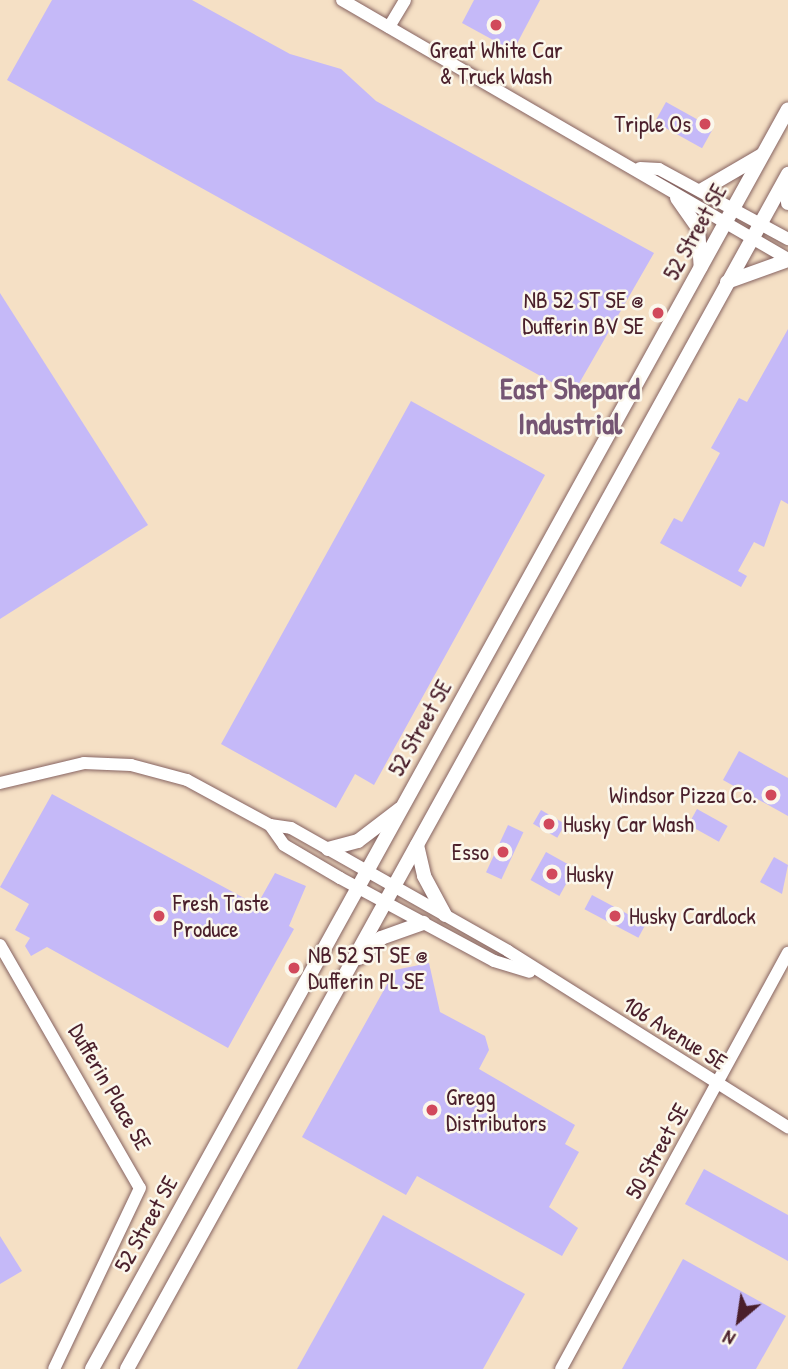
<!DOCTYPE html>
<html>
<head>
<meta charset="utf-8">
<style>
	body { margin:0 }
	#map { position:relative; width:788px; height:1369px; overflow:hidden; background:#f5e0c5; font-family:"Patrick Hand",sans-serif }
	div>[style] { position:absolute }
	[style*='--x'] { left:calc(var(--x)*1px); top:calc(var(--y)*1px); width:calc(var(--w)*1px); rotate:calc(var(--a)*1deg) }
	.building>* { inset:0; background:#c5b9f8; transform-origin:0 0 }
	.roads { filter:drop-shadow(0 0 2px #866361) drop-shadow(0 0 2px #866361) }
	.minor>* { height:12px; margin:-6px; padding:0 6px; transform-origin:6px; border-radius:6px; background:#fff }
	.major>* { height:14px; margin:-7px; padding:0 7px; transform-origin:7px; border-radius:7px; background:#fff }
	.dots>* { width:19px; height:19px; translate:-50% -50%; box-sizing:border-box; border:4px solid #fbf7ec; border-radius:50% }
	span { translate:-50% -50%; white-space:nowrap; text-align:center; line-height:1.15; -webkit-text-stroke:5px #fbf7ec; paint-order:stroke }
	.poi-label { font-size:23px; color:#4a1f2b }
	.right { translate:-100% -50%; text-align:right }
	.left { translate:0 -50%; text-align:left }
	.street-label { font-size:23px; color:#4a1f2b }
	.district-label { font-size:30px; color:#755573; font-weight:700 }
	.north { position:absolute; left:704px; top:1285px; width:70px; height:70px; -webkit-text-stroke:5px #fbf7ec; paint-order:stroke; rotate:209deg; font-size:19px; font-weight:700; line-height:28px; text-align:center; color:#4a1f2b }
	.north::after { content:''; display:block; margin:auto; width:24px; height:32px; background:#4a1f2b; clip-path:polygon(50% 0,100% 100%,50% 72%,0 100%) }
</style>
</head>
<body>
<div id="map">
	<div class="building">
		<i style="clip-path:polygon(52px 0,192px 0,290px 54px,341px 69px,376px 101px,654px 253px,573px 394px,7px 80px)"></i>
		<i style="clip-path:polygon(474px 0,540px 0,513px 51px,462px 23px)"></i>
		<i style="left:666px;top:102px;width:54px;height:23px;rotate:29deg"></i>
		<i style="clip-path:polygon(0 293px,148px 525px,0 619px)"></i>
		<i style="clip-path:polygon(788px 329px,788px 504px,781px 500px,764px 547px,754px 542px,738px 571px,747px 576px,741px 587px,660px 543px,674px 518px,682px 522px,720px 453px,711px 448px,739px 398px,747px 402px)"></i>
		<i style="clip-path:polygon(411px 401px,545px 475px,374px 785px,355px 774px,336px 808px,221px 744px)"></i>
		<i style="clip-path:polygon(739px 751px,788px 778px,788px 816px,723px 780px)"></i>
		<i style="clip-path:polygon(52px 794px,257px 905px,275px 873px,306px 886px,289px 926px,294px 929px,228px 1048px,47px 947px,31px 956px,25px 946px,30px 938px,15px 930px,29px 904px,0 887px)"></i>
		<i style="left:697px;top:809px;width:35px;height:18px;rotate:29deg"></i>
		<i style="left:541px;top:810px;width:28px;height:16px;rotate:30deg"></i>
		<i style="left:508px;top:825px;width:17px;height:52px;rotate:25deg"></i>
		<i style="left:546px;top:852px;width:33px;height:32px;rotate:29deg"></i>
		<i style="clip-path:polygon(774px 857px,788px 865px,782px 894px,760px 882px)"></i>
		<i style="left:592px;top:895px;width:61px;height:16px;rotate:28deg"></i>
		<i style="clip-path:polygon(429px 963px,440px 1012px,485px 1036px,489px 1050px,479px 1069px,575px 1125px,565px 1144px,579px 1152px,549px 1207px,578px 1228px,562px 1256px,417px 1176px,406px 1195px,302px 1137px,395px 970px)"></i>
		<i style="clip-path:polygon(704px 1169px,788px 1215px,788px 1261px,685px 1204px)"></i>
		<i style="clip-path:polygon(383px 1215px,525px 1294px,483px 1369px,297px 1369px)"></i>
		<i style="clip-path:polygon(0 1236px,22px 1271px,0 1284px)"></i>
		<i style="clip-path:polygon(683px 1259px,786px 1316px,756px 1369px,622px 1369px)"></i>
	</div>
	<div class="roads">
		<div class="minor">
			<i style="--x:342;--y:0;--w:516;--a:30.14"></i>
			<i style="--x:389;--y:27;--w:31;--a:-59"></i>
			<i style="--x:640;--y:168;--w:19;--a:3"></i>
			<i style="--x:659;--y:169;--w:147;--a:28.5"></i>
			<i style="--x:0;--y:783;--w:86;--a:-13.4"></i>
			<i style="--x:84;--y:763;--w:47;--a:2.4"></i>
			<i style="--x:131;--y:765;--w:58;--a:15"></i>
			<i style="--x:187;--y:780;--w:94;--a:28.5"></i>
			<i style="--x:270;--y:825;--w:21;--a:8"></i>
			<i style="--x:291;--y:828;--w:249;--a:29.5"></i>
			<i style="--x:508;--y:951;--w:331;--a:32.2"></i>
			<i style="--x:270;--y:825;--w:24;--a:55"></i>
			<i style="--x:284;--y:845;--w:65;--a:30.5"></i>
			<i style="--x:340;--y:878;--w:175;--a:28.3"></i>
			<i style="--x:494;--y:961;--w:37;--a:17"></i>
			<i style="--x:0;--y:945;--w:280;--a:60.1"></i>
			<i style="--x:140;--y:1188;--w:200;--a:115.4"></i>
			<i style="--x:561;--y:1369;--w:474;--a:-61.4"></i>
		</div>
		<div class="major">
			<i style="--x:788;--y:179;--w:24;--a:90"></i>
			<i style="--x:702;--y:190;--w:69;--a:-30.3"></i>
			<i style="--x:677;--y:198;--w:37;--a:55"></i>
			<i style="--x:698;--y:228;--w:39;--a:86"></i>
			<i style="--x:727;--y:282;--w:65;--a:-19.8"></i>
			<i style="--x:417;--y:845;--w:32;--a:77"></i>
			<i style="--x:424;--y:876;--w:44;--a:61.7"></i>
			<i style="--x:328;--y:849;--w:31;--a:-15"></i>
			<i style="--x:358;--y:841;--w:53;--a:-37.3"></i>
			<i style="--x:359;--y:958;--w:30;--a:-42"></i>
			<i style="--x:381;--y:938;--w:45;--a:-19.7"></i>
			<i style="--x:92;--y:1369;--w:1439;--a:-61.08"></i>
			<i style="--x:127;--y:1369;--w:1366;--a:-61.05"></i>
		</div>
	</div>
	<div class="dots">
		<i style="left:496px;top:25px;background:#d1495b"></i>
		<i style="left:705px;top:124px;background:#d1495b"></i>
		<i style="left:658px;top:313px;background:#d1495b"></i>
		<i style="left:771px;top:795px;background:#d1495b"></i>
		<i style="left:549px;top:824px;background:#d1495b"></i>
		<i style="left:503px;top:852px;background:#d1495b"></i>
		<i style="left:552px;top:874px;background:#d1495b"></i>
		<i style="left:159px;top:916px;background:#d1495b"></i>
		<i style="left:615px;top:916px;background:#d1495b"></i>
		<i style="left:294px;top:968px;background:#d1495b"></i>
		<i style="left:432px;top:1110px;background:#d1495b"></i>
	</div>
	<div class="poi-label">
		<span style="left:496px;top:63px">Great White Car<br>&amp; Truck Wash</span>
		<span class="right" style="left:691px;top:124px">Triple Os</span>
		<span class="right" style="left:644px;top:313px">NB 52 ST SE @<br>Dufferin BV SE</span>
		<span class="right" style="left:757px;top:795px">Windsor Pizza Co.</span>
		<span class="left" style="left:563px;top:824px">Husky Car Wash</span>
		<span class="right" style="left:489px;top:852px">Esso</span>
		<span class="left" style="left:566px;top:874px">Husky</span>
		<span class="left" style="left:173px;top:916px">Fresh Taste<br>Produce</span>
		<span class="left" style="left:629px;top:916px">Husky Cardlock</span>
		<span class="left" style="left:308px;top:968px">NB 52 ST SE @<br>Dufferin PL SE</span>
		<span class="left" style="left:446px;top:1110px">Gregg<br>Distributors</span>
	</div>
	<div class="street-label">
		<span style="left:695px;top:232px;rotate:-61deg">52 Street SE</span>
		<span style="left:420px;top:728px;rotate:-61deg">52 Street SE</span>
		<span style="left:675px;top:1033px;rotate:32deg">106 Avenue SE</span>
		<span style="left:110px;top:1087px;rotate:60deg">Dufferin Place SE</span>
		<span style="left:657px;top:1151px;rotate:-61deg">50 Street SE</span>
		<span style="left:146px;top:1224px;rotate:-61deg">52 Street SE</span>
	</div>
	<div class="district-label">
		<span style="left:570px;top:405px">East Shepard<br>Industrial</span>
	</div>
	<div class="north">N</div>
</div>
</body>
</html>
